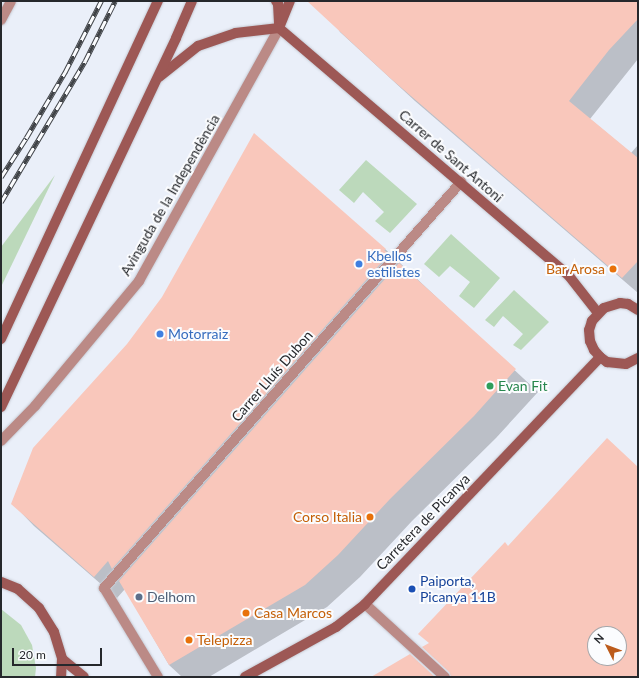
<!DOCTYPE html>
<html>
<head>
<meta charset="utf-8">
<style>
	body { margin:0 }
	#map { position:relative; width:639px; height:678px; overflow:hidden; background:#eaeff9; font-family:Lato,sans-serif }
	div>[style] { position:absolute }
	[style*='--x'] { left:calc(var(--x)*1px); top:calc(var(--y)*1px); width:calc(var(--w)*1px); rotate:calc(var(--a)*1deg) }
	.green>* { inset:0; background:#bcd9bb }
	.shadow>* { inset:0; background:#0003 }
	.building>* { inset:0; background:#f9c7bb }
	.roads { filter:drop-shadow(0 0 1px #c7cbd4) drop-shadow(0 0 1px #c7cbd4) }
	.street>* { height:10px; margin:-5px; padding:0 5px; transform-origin:5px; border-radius:5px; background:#bb8a86 }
	.secondary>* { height:10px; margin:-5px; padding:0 5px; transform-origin:5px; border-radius:5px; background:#9d5855 }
	.rail>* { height:4.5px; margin-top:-2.25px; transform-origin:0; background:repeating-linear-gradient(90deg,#fbfcfe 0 9px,#404347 0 18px); box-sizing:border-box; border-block:1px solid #404347 }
	.dots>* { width:11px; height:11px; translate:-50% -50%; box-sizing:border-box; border:2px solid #fbfcfe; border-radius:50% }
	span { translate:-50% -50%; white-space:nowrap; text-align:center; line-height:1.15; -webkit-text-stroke:4px #fbfcfe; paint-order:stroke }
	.street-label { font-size:14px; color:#26282c }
	.shop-label { font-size:14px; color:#366cbe }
	.left { translate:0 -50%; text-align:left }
	.food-label { font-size:14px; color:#c56008 }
	.right { translate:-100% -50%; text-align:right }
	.leisure-label { font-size:14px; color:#27864d }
	.transit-label { font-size:14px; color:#164399 }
	.service-label { font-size:14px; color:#4e5e75 }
	.frame { position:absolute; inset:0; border:2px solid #26282c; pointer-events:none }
	.north { position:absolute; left:587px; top:626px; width:40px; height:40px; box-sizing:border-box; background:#fbfcfe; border:1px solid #a6a7aa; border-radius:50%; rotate:312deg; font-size:11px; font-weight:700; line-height:16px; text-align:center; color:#26282c }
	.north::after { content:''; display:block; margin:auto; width:14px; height:18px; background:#bc5b1b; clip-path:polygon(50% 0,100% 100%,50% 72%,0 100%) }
	.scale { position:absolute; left:12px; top:648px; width:90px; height:18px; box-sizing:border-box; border:2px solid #26282c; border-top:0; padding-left:5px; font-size:12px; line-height:14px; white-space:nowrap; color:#26282c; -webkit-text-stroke:3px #fbfcfe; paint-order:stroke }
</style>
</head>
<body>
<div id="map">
	<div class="green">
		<i style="clip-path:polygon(366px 160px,417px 204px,390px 233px,375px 221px,384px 212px,363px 192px,354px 203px,339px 190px)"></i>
		<i style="clip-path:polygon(55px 175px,1px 287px,1px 247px)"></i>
		<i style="clip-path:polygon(451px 234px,500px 278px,474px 308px,459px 296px,470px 282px,450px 266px,439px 277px,424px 264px)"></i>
		<i style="clip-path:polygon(514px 290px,549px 322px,521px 350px,513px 345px,523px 334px,503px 316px,494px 327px,485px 320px)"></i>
		<i style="clip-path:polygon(1px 609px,21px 625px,32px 645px,36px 668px,35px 677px,1px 677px)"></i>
	</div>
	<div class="shadow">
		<i style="clip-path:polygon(320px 1px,638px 1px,638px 59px,590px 119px,631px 153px,638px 145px,638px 293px,415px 101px,340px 32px)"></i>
		<i style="clip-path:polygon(385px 249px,538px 392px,496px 438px,412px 521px,360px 577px,327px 607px,209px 677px,182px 677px,169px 665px,125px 589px,117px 598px,34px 526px,12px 503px,34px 449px)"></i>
	</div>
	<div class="building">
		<i style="clip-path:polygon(307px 1px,638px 1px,638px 19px,609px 50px,569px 101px,638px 158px,638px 261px,622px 278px,389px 77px)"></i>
		<i style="clip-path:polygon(254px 133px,386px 249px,384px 250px,389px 254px,112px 569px,108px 561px,94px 577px,11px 504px,33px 448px,127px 344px,162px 297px)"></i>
		<i style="clip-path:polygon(399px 263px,516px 369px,474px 416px,390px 499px,338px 555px,305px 585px,169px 665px,119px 581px)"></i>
		<i style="clip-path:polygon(evenodd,607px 438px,638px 467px,638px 677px,451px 677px,449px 672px,422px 647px,429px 643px,418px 634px,505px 542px,508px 546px,607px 438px,595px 634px,619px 634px,619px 658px,595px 658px,595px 634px)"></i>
		<i style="clip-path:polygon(410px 654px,435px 677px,371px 677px)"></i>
	</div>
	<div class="roads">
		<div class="street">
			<i style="--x:1;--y:20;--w:21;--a:-62"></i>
			<i style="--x:1;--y:441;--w:49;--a:-45.8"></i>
			<i style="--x:35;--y:406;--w:163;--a:-50.2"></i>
			<i style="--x:139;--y:281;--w:289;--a:-61"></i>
			<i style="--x:365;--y:604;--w:108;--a:42.4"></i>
			<i style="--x:158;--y:677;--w:104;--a:-121.2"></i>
			<i style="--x:104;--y:588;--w:541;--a:-48.67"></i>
		</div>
		<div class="secondary">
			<i style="--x:276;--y:1;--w:4;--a:56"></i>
			<i style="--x:278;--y:4;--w:20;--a:87"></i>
			<i style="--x:279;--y:28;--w:382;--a:40.5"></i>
			<i style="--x:569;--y:276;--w:47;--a:51.9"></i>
			<i style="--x:279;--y:28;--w:29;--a:-68"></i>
			<i style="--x:159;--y:77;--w:50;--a:-38.5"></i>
			<i style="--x:198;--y:46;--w:40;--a:-18.9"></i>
			<i style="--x:236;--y:33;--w:43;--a:-6.6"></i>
			<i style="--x:638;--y:310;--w:12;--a:-149"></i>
			<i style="--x:628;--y:304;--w:8;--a:-173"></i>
			<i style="--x:620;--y:303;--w:17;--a:163"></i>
			<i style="--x:604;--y:308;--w:18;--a:133"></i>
			<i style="--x:592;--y:321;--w:9;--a:108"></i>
			<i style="--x:589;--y:330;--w:11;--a:85"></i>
			<i style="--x:590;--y:341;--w:10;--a:66"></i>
			<i style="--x:594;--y:350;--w:9;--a:49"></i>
			<i style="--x:600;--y:357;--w:9;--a:36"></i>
			<i style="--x:607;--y:362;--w:19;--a:6"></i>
			<i style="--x:626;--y:364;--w:13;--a:-27"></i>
			<i style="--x:1;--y:339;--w:373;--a:-65.1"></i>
			<i style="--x:1;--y:407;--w:408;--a:-64.6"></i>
			<i style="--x:176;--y:38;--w:40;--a:-66.6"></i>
			<i style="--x:1;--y:582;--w:18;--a:22"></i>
			<i style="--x:18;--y:589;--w:28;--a:42"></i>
			<i style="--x:39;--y:608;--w:28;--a:58"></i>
			<i style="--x:54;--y:632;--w:28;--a:73"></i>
			<i style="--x:62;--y:659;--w:18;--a:93"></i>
			<i style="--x:62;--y:659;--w:28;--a:39"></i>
			<i style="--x:245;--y:677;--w:104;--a:-28.8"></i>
			<i style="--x:336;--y:627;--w:37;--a:-38"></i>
			<i style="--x:365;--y:604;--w:341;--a:-46.4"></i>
		</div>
	</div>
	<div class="rail">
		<i style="--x:1;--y:177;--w:46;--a:-57.3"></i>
		<i style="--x:26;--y:138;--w:77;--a:-59.4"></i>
		<i style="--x:65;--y:72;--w:80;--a:-63.1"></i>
		<i style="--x:1;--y:202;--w:164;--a:-59.2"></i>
		<i style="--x:85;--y:61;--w:67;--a:-63.4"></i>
	</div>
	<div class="dots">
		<i style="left:359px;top:264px;background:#3f7fe0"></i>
		<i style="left:613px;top:269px;background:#e8710a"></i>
		<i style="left:160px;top:334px;background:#3f7fe0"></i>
		<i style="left:490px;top:386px;background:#2e9e5b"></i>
		<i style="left:370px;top:517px;background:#e8710a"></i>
		<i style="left:412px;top:589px;background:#1a4fb4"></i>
		<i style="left:139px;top:597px;background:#5c6f8a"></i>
		<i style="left:246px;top:613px;background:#e8710a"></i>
		<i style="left:189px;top:640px;background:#e8710a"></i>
	</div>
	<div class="street-label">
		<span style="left:451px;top:156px;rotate:41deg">Carrer de Sant Antoni</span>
		<span style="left:170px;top:195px;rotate:-60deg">Avinguda de la Independència</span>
		<span style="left:272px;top:376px;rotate:-49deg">Carrer Lluís Dubon</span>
		<span style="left:423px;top:522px;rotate:-46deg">Carretera de Picanya</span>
	</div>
	<div class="shop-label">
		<span class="left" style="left:367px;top:264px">Kbellos<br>estilistes</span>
		<span class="left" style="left:168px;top:334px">Motorraiz</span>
	</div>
	<div class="food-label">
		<span class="right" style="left:605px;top:269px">Bar Arosa</span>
		<span class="right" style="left:362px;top:517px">Corso Italia</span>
		<span class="left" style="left:254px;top:613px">Casa Marcos</span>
		<span class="left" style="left:197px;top:640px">Telepizza</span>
	</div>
	<div class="leisure-label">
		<span class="left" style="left:498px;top:386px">Evan Fit</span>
	</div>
	<div class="transit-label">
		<span class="left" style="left:420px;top:589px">Paiporta,<br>Picanya 11B</span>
	</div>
	<div class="service-label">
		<span class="left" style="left:147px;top:597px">Delhom</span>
	</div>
	<div class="frame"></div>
	<div class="north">N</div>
	<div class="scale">20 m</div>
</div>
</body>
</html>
